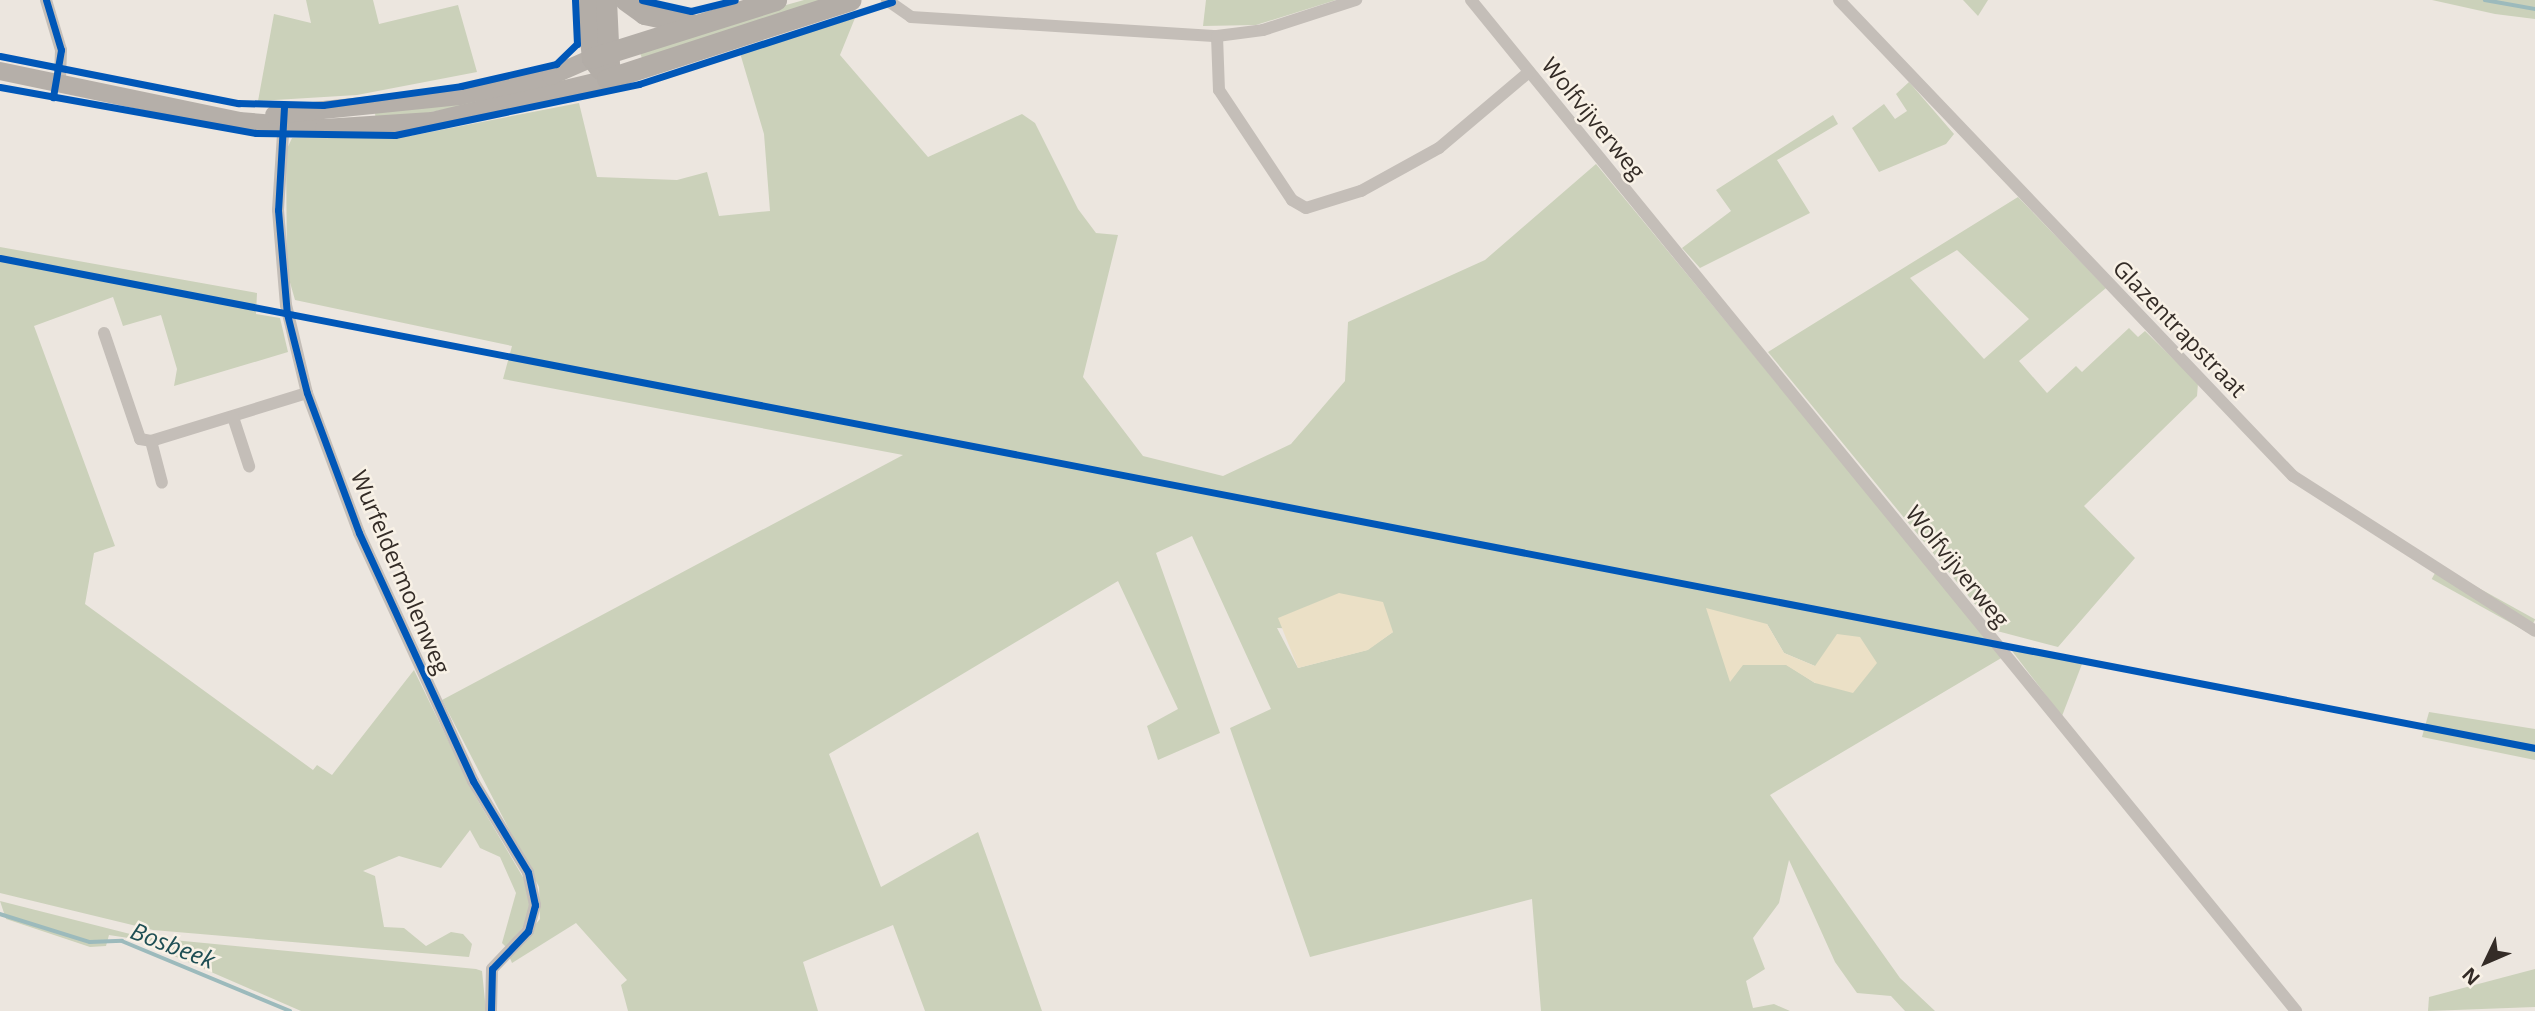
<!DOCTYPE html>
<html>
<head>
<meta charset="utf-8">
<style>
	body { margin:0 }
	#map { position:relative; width:2535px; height:1011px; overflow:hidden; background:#ece6df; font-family:"Open Sans",sans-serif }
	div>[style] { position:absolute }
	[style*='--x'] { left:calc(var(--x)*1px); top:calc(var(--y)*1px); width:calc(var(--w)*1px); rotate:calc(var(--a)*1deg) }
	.green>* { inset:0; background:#cbd1ba; transform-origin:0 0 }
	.sand>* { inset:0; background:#ebe0c6 }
	.stream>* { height:3.5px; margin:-1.75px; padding:0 1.75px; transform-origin:1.75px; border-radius:1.75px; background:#9cbabc }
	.street>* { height:12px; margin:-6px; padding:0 6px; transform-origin:6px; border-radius:6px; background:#c4beb8 }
	.secondary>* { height:18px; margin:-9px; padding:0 9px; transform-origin:9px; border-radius:9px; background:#b5afa9 }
	.primary>* { height:21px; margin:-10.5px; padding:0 10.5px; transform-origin:10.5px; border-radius:10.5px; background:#b3ada7 }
	.cycleway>* { height:7px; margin:-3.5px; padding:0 3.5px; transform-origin:3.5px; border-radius:3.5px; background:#0057b8 }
	span { translate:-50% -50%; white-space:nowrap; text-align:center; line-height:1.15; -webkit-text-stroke:5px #f8f1e6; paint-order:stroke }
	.street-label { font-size:23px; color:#342c27 }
	.water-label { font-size:24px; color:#1e4e54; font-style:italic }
	.north { position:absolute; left:2451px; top:927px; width:70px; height:70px; -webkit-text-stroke:5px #f8f1e6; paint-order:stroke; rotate:226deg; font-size:19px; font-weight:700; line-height:28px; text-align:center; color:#342c27 }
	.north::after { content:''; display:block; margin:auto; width:24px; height:32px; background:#342c27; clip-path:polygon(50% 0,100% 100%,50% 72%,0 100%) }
</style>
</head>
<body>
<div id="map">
	<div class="green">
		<i style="clip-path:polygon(306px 0,373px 0,379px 24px,458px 5px,477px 72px,357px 95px,258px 101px,274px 14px,311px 23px)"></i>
		<i style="clip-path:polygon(804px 0,836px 0,644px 65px,638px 46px)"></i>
		<i style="clip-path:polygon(1206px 0,1336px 0,1256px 25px,1203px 26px)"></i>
		<i style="clip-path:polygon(1963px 0,1988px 0,1978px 16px)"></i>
		<i style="clip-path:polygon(2432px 0,2535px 0,2535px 19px,2495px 14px)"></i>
		<i style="clip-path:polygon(evenodd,855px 18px,840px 55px,928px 157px,1022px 114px,1035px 123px,1078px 209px,1096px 233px,1118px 235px,1083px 377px,1143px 456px,1223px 476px,1291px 444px,1345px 381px,1348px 322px,1485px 260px,1596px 164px,2003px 657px,1770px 795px,1900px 978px,1935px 1011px,1905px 1011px,1891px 996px,1857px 993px,1835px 962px,1789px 860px,1779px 903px,1753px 938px,1765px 969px,1746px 981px,1753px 1008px,1774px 1004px,1790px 1011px,1541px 1011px,1532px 899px,1310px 957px,1230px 728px,1271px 709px,1192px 536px,1156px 553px,1220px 733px,1158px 760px,1147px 726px,1178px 709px,1118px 581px,829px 754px,881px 887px,978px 832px,1042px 1011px,925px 1011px,893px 925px,803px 962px,818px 1011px,628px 1011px,621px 985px,627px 980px,576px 923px,512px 963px,509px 956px,540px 919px,539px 887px,442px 700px,903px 455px,503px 379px,512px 346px,295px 300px,287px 272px,286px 151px,292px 138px,410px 136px,579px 103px,597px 177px,677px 180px,707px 172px,719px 216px,770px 211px,764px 134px,740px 53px,855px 18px,1767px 624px,1784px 653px,1815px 666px,1815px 683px,1787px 665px,1742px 665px,1730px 681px,1767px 624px,855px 18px,1277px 628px,1393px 632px,1367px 650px,1298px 668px,1277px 628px)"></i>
		<i style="clip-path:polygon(564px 75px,566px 84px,538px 91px,376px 123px,375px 113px)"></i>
		<i style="clip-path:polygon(1909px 82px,1954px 134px,1946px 144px,1879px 172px,1852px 128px,1884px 104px,1895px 119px,1907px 111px,1896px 94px)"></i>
		<i style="clip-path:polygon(1833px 115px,1838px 124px,1777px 160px,1810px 213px,1700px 268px,1682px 248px,1731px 211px,1716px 190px)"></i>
		<i style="clip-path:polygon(evenodd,2018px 197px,2106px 288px,2019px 361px,2047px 393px,2076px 366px,2082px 372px,2129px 328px,2138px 337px,2145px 331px,2198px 383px,2197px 396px,2084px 506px,2135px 558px,2058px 647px,1997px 631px,1768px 352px,2018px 197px,1957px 250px,2029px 319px,1984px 359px,1910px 278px,1957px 250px)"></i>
		<i style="clip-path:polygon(0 247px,257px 293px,256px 314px,280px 318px,288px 352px,174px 386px,177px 369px,161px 315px,123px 326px,113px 297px,34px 326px,115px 546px,94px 553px,85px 604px,313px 770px,317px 765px,332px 775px,414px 670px,474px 794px,524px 879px,530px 907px,524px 926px,506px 947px,502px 943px,516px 893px,500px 857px,480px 848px,470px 830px,441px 868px,399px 856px,363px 871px,375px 876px,384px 927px,404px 928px,426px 946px,451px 932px,463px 934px,472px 944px,469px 957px,153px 930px,0 893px)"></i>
		<i style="left:2439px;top:566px;width:110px;height:15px;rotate:29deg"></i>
		<i style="clip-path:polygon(2009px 647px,2082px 664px,2062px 716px,2051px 702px)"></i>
		<i style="clip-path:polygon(2429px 712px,2535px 729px,2535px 760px,2422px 737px)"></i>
		<i style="clip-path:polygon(0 901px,142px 937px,476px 969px,482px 971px,486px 1011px,301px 1011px,135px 939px,109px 935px,106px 946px,90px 947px,6px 919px)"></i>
		<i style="clip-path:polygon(2535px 969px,2535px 1007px,2428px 1011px,2429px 997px)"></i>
	</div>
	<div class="sand">
		<i style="clip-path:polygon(1339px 593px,1383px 602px,1393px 632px,1368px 650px,1298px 668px,1278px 618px)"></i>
		<i style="clip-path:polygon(1706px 608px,1767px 624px,1784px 653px,1815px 666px,1837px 634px,1860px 637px,1877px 663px,1853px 693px,1815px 683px,1786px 665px,1743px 665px,1730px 682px)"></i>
	</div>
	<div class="stream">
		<i style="--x:2485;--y:0;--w:51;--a:10.2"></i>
		<i style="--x:0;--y:914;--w:94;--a:17.3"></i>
		<i style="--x:90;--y:942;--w:32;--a:-2"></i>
		<i style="--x:122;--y:941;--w:182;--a:22.6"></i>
	</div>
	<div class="street">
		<i style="--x:46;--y:0;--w:52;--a:73.3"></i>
		<i style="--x:61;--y:50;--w:33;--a:92"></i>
		<i style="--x:887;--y:0;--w:29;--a:35"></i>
		<i style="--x:911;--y:17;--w:307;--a:3.6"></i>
		<i style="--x:1217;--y:36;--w:46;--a:-7.4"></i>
		<i style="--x:1263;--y:30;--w:98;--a:-17.9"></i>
		<i style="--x:1471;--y:0;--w:1305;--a:50.78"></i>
		<i style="--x:1839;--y:0;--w:658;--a:46.36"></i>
		<i style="--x:2293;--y:476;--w:287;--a:32.6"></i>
		<i style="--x:1217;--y:36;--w:54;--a:87.9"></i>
		<i style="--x:1219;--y:90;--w:132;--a:56.4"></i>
		<i style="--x:1292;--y:200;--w:16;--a:30"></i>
		<i style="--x:1306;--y:208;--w:58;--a:-17.2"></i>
		<i style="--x:1361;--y:191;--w:89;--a:-28.9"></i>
		<i style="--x:1439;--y:148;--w:118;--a:-40.2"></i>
		<i style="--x:284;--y:119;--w:91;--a:93.8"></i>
		<i style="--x:278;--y:210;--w:95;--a:85.2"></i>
		<i style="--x:286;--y:305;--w:90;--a:76.6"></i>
		<i style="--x:307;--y:393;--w:149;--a:69.6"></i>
		<i style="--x:359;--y:533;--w:273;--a:65.3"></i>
		<i style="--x:473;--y:781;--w:106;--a:58.9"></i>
		<i style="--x:528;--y:872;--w:34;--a:78"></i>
		<i style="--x:535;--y:905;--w:27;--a:105"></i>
		<i style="--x:528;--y:931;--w:52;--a:133.5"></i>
		<i style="--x:492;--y:969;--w:42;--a:91.4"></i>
		<i style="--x:104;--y:333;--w:112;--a:71.2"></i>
		<i style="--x:140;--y:439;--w:11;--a:10"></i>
		<i style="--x:151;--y:441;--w:163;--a:-17.1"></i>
		<i style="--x:233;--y:417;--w:52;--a:71.9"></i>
		<i style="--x:151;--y:441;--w:43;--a:75.3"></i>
	</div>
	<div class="secondary">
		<i style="--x:0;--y:71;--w:244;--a:11.8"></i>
		<i style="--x:239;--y:121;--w:85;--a:4.7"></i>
		<i style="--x:324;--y:128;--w:108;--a:-3.7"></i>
		<i style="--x:432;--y:121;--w:180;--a:-13.5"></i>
		<i style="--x:274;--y:115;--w:187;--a:-5.8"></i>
		<i style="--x:460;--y:96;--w:93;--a:-12.4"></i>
		<i style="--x:551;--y:76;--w:45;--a:-23.7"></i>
	</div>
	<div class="primary">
		<i style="--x:586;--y:0;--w:58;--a:84.1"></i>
		<i style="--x:592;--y:58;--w:14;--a:54"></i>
		<i style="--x:606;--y:0;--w:64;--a:87.3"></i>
		<i style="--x:625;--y:0;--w:24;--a:36"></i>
		<i style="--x:644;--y:14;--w:49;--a:11.8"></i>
		<i style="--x:592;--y:58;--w:193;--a:-17.5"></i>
		<i style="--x:607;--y:79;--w:256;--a:-18"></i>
	</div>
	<div class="cycleway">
		<i style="--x:46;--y:0;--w:52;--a:73.3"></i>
		<i style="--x:61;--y:50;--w:48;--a:99.7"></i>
		<i style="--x:642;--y:0;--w:50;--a:12.7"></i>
		<i style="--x:691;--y:11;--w:45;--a:-14"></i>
		<i style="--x:0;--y:56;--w:243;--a:11.2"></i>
		<i style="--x:238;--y:103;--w:85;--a:1.3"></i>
		<i style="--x:323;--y:105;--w:139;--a:-7.8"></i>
		<i style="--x:461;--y:86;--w:98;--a:-13"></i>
		<i style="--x:556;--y:64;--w:29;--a:-44"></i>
		<i style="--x:577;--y:44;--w:44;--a:-92.6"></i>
		<i style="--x:0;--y:87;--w:260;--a:10.2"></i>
		<i style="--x:256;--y:133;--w:139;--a:0.8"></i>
		<i style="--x:395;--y:135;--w:249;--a:-11.8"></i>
		<i style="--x:639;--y:84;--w:266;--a:-18"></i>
		<i style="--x:284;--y:107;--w:103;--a:93.3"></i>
		<i style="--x:278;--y:210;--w:104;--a:85.1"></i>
		<i style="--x:287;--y:314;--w:81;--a:75.8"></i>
		<i style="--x:307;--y:393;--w:149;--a:69.6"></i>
		<i style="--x:359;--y:533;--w:273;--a:65.3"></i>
		<i style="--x:473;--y:781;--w:106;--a:58.9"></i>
		<i style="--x:528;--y:872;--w:34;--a:78"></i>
		<i style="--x:535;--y:905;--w:27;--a:105"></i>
		<i style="--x:528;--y:931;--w:52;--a:133.5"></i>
		<i style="--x:492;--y:969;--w:42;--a:91.4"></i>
		<i style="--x:0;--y:258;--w:2582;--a:10.94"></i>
	</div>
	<div class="street-label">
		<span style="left:1594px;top:118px;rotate:51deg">Wolfvijverweg</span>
		<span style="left:2180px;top:328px;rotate:46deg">Glazentrapstraat</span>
		<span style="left:1958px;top:566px;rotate:51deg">Wolfvijverweg</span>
		<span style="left:401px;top:572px;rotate:67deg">Wurfeldermolenweg</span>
	</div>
	<div class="water-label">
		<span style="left:173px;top:945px;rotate:21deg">Bosbeek</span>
	</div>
	<div class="north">N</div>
</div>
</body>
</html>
